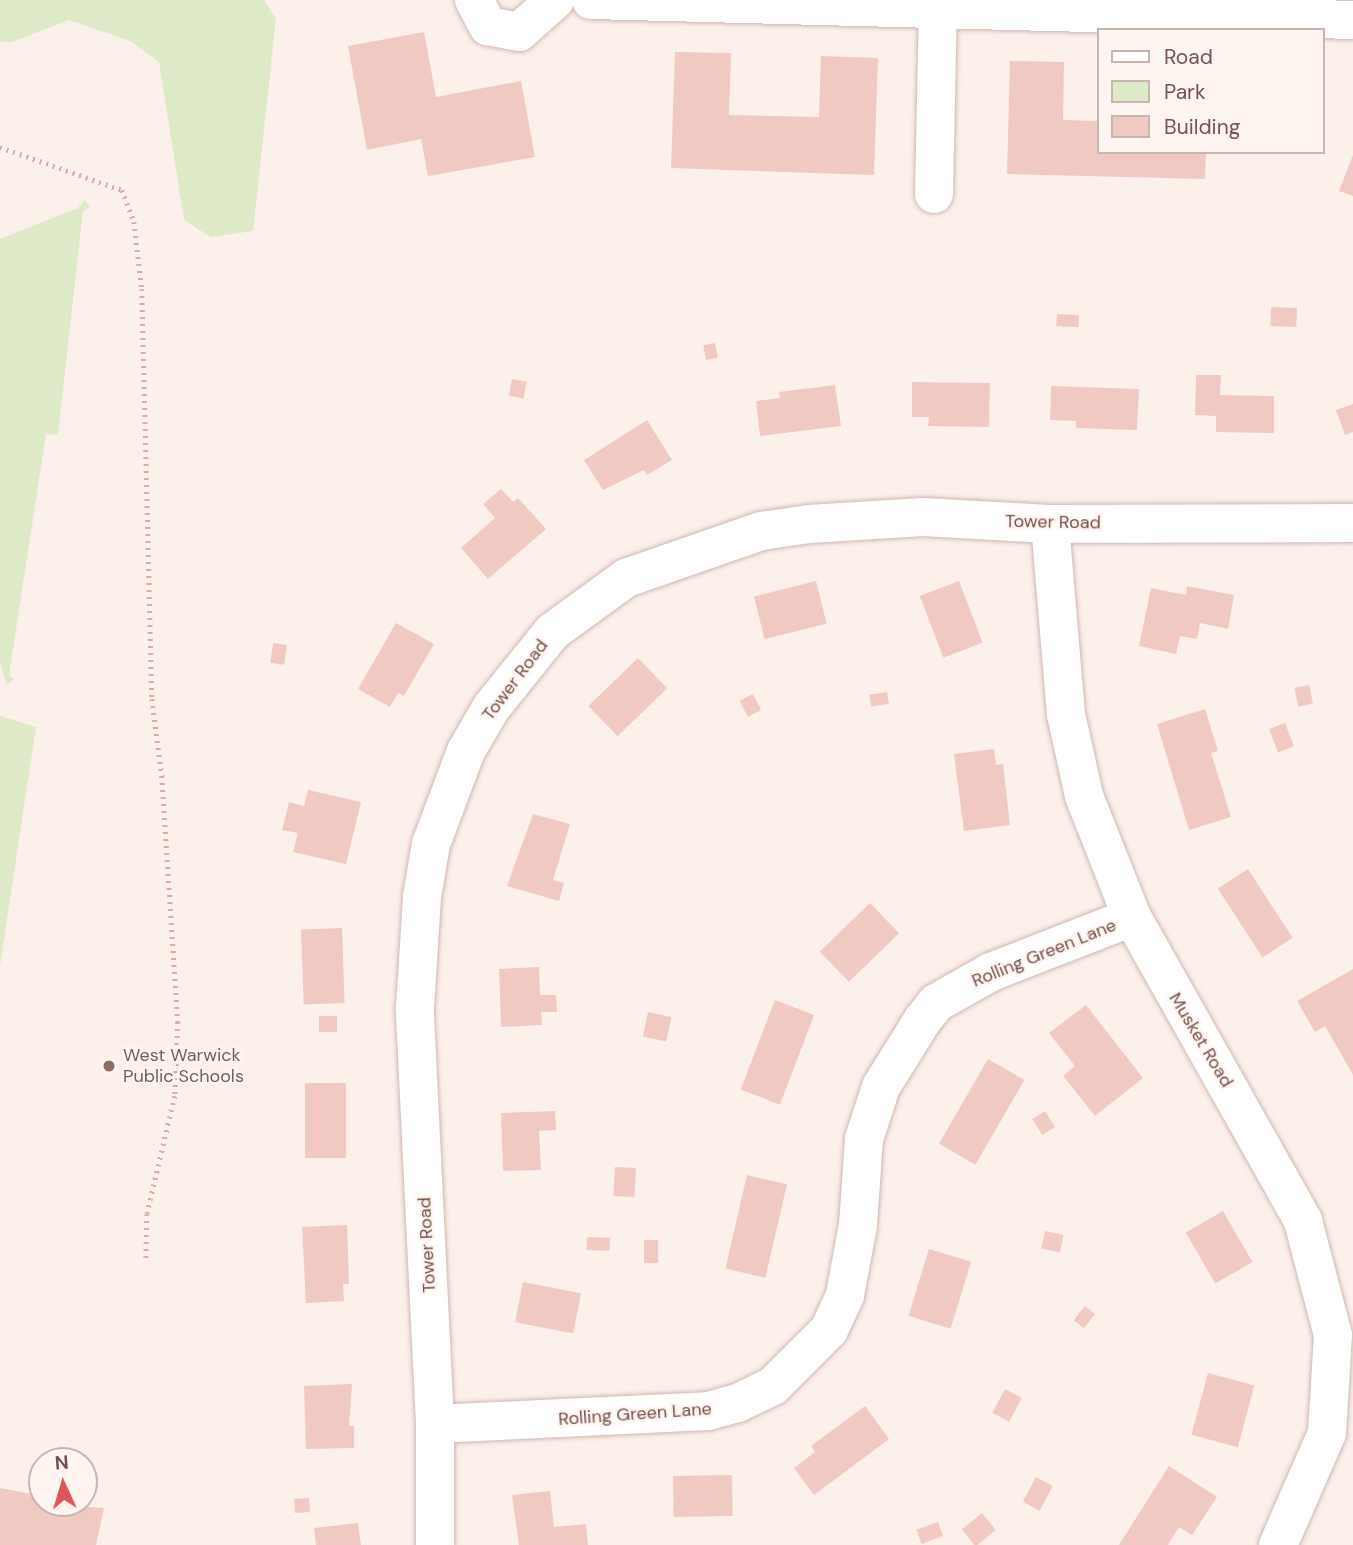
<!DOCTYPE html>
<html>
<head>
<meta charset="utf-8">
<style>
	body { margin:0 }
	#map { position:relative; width:1353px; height:1545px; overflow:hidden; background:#fcf0ea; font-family:"DM Sans",sans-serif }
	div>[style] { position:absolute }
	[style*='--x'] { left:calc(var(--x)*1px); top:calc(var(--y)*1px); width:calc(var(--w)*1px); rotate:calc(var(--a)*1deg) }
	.green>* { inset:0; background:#dee9c8 }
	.building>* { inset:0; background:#f0c9c3; transform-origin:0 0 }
	.path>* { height:4.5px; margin-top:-2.25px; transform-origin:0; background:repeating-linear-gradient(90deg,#d6aca5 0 2px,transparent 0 7px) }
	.roads { filter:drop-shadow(0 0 2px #d0b8b2) drop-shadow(0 0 2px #d0b8b2) }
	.minor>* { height:38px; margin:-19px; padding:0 19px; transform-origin:19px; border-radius:19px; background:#fff }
	.dots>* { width:19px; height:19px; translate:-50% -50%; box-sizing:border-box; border:4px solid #fef5f1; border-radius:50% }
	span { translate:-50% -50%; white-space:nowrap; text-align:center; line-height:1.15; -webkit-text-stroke:5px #fef5f1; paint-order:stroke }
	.street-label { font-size:18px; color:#76524e }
	.education-label { font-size:18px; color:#785e54 }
	.left { translate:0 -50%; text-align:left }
	.legend { position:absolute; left:1097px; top:28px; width:228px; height:126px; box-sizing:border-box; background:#fef5f1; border:2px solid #c8b4b0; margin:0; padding:9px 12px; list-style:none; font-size:21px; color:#76524e }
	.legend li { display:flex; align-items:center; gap:14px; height:35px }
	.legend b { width:35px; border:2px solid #c8b4b0 }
	.north { position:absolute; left:28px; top:1447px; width:70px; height:70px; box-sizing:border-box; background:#fef5f1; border:2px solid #c8b4b0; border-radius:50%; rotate:356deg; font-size:19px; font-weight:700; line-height:28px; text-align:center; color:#76524e }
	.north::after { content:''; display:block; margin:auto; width:24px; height:32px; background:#df565a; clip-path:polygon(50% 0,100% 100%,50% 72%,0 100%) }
</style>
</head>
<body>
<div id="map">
	<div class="green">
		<i style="clip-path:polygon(0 0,264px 0,276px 19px,253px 231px,211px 237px,184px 220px,159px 62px,130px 41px,69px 20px,12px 42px,0 42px)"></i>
		<i style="clip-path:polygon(85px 200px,90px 207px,83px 211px,58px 435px,46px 434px,9px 675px,14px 679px,7px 685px,0 662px,0 239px,78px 208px)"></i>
		<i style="clip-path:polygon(0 716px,36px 727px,0 966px)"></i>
	</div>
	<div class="building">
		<i style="clip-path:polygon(424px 32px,436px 97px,521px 81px,535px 157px,428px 176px,421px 139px,367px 150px,348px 46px)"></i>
		<i style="clip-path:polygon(675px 52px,731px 53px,729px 115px,819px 117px,821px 56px,878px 58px,874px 175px,671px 168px)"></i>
		<i style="clip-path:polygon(1010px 61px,1064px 62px,1063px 120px,1099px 121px,1099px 152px,1206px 152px,1205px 179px,1007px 174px)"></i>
		<i style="clip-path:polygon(1353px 155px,1353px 196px,1339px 191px)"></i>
		<i style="left:1271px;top:307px;width:26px;height:19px;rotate:2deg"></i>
		<i style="left:1057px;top:314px;width:22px;height:12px;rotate:3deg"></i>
		<i style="left:715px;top:343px;width:15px;height:12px;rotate:79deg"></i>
		<i style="clip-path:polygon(1196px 375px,1221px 375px,1220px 395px,1274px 396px,1274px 433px,1216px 432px,1216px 416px,1195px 415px)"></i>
		<i style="left:512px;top:379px;width:15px;height:17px;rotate:11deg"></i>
		<i style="clip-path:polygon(912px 382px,990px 383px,989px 427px,928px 426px,929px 417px,912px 417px)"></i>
		<i style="clip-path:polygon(835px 385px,841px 426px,760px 436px,756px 401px,780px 398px,779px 392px)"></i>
		<i style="clip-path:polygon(1051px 386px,1139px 389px,1137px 430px,1076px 428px,1076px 421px,1050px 420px)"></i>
		<i style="clip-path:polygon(1353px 404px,1353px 432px,1345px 435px,1336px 410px)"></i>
		<i style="clip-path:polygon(647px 420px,672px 460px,647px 475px,644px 470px,603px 490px,584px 460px)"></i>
		<i style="clip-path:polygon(501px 489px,513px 502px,518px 498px,546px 529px,488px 579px,461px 548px,495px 518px,483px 504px)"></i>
		<i style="left:816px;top:581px;width:44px;height:64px;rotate:76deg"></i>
		<i style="left:959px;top:581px;width:66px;height:42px;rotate:69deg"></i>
		<i style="clip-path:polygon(1187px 586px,1234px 595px,1228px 629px,1200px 623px,1197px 639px,1180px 636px,1176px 654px,1139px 646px,1151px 588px,1186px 595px)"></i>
		<i style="clip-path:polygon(396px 623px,434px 644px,404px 696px,398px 693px,390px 707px,358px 689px)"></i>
		<i style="left:273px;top:643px;width:14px;height:20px;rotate:8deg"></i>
		<i style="left:638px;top:658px;width:42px;height:69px;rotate:46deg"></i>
		<i style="left:1309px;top:685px;width:19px;height:15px;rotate:78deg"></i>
		<i style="left:887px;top:692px;width:12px;height:18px;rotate:81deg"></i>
		<i style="left:753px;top:694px;width:18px;height:15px;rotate:63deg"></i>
		<i style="clip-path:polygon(1205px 709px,1218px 751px,1211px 753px,1231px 817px,1189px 830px,1157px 724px)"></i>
		<i style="left:1285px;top:723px;width:25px;height:17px;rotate:69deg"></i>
		<i style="clip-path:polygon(994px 749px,996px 765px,1003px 764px,1010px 825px,964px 831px,954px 754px)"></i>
		<i style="clip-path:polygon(308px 790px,361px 802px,346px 864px,293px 852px,298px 833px,282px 830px,289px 802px,304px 806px)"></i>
		<i style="clip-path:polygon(533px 814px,570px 824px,553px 880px,564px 883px,559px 901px,507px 886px)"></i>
		<i style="left:1248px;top:869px;width:82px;height:36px;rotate:57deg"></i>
		<i style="left:870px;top:903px;width:42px;height:70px;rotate:46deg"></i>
		<i style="left:342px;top:928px;width:75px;height:41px;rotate:88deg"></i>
		<i style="clip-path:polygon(539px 967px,540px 995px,556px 995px,557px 1012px,541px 1012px,542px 1025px,501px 1027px,499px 969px)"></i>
		<i style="clip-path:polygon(1353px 969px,1353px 1075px,1325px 1026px,1315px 1032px,1297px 1001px)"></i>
		<i style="left:775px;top:1000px;width:42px;height:96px;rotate:21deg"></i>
		<i style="clip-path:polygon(1086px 1005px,1143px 1078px,1095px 1116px,1063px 1076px,1075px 1066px,1049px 1033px)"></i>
		<i style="left:648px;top:1012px;width:24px;height:25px;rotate:12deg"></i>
		<i style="left:319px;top:1016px;width:18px;height:16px"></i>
		<i style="left:988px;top:1059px;width:42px;height:98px;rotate:30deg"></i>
		<i style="left:305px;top:1083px;width:41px;height:75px"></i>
		<i style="clip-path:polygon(555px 1111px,556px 1130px,539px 1131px,541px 1170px,503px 1171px,501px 1113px)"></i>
		<i style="left:1045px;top:1111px;width:19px;height:15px;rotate:58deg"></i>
		<i style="left:615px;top:1167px;width:21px;height:29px;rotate:3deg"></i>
		<i style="left:747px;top:1175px;width:41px;height:96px;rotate:13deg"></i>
		<i style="left:1223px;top:1211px;width:59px;height:43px;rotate:60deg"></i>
		<i style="clip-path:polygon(347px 1225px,349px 1284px,343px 1284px,344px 1301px,306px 1303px,302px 1227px)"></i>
		<i style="left:1045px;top:1231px;width:19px;height:18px;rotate:12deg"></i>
		<i style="left:587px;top:1237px;width:23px;height:13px;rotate:2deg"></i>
		<i style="left:644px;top:1240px;width:14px;height:23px"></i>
		<i style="left:929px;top:1249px;width:44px;height:70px;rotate:17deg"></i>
		<i style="left:523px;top:1282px;width:59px;height:41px;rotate:11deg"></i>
		<i style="left:1085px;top:1306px;width:13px;height:18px;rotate:39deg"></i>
		<i style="left:1208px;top:1373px;width:48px;height:64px;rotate:15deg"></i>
		<i style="clip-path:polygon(352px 1384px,349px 1426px,354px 1426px,354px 1448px,306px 1449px,304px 1386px)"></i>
		<i style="left:1005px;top:1389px;width:19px;height:27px;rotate:28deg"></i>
		<i style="clip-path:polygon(865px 1406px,889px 1439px,814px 1495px,794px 1468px,815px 1452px,811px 1446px)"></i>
		<i style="clip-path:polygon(1169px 1466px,1217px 1497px,1192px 1535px,1179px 1527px,1168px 1545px,1119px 1545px)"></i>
		<i style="left:732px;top:1475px;width:41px;height:59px;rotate:89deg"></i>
		<i style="left:1036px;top:1477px;width:19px;height:28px;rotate:28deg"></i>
		<i style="clip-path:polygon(0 1488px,42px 1496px,42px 1503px,104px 1508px,96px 1545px,0 1545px)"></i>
		<i style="clip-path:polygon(550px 1491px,554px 1527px,586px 1524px,588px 1545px,519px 1545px,512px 1495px)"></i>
		<i style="left:309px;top:1498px;width:14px;height:15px;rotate:86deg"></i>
		<i style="left:982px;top:1513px;width:22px;height:26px;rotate:51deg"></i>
		<i style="left:938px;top:1522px;width:15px;height:23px;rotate:70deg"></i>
		<i style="clip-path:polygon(358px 1523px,361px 1545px,316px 1545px,314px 1528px)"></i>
	</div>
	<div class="path">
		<i style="--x:0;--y:147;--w:129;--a:19.4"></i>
		<i style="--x:122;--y:190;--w:34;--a:69"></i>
		<i style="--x:134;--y:222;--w:67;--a:83.2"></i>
		<i style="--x:142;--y:289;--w:410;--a:88.6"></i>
		<i style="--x:152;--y:699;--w:78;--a:82.6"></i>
		<i style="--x:162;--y:776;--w:247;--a:86.3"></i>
		<i style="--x:178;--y:1022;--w:74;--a:92.3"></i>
		<i style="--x:175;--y:1096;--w:121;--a:103.3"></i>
		<i style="--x:147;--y:1214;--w:46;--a:91.2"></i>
	</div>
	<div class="roads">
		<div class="minor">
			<i style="--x:474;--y:0;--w:30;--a:62"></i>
			<i style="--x:488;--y:26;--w:32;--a:11"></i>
			<i style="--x:519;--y:32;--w:48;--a:-41.6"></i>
			<i style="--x:591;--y:0;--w:762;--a:1.5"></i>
			<i style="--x:934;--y:194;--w:186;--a:-88.8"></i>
			<i style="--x:1050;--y:524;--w:191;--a:85.2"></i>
			<i style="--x:1066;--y:714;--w:84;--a:77.6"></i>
			<i style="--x:1084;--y:796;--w:130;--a:68.4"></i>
			<i style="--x:1132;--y:917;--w:349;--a:60.6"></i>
			<i style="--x:1303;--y:1221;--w:118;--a:75.3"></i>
			<i style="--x:1333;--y:1335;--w:98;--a:93.5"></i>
			<i style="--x:1327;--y:1433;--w:122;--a:113.6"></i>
			<i style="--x:435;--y:1424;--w:273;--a:-2.7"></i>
			<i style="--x:708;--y:1411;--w:31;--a:-15"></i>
			<i style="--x:738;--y:1403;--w:39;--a:-26"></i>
			<i style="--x:773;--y:1386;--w:79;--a:-45"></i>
			<i style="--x:829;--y:1330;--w:38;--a:-65"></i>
			<i style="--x:845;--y:1295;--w:71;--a:-79.5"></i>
			<i style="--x:858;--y:1225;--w:86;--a:-86"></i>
			<i style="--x:864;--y:1139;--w:55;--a:-71.9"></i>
			<i style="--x:881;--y:1087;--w:78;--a:-58.2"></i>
			<i style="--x:922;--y:1021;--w:23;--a:-52"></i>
			<i style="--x:936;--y:1003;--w:63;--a:-29.4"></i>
			<i style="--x:991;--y:972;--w:151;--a:-21.3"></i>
			<i style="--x:435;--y:1545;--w:121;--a:-90"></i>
			<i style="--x:435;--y:1424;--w:416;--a:-92.8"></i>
			<i style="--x:415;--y:1008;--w:111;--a:-86.4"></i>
			<i style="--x:422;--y:897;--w:54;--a:-80.4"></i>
			<i style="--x:431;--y:844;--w:99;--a:-69.4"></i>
			<i style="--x:466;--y:751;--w:50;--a:-59.8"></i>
			<i style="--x:491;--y:708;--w:97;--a:-51.2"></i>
			<i style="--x:552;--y:632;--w:92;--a:-36.1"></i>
			<i style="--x:626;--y:578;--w:143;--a:-19.2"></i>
			<i style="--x:761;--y:531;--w:49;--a:-8.3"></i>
			<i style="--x:809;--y:524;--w:114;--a:-3.5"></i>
			<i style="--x:923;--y:517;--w:127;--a:3.2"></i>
			<i style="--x:1050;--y:524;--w:303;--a:-0.2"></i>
		</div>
	</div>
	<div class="dots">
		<i style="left:109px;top:1066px;background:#8d6e63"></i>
	</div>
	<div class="street-label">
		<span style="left:1053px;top:522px;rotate:1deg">Tower Road</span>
		<span style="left:515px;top:680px;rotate:-53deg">Tower Road</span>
		<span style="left:1044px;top:953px;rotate:-22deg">Rolling Green Lane</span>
		<span style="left:1201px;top:1040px;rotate:59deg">Musket Road</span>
		<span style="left:427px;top:1245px;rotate:-93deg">Tower Road</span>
		<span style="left:635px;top:1414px;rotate:-4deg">Rolling Green Lane</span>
	</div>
	<div class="education-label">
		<span class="left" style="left:123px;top:1066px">West Warwick<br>Public Schools</span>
	</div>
	<ul class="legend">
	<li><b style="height:9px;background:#fff"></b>Road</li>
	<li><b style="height:19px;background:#dee9c8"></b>Park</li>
	<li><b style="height:19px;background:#f0c9c3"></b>Building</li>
	</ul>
	<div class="north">N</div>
</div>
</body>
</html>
